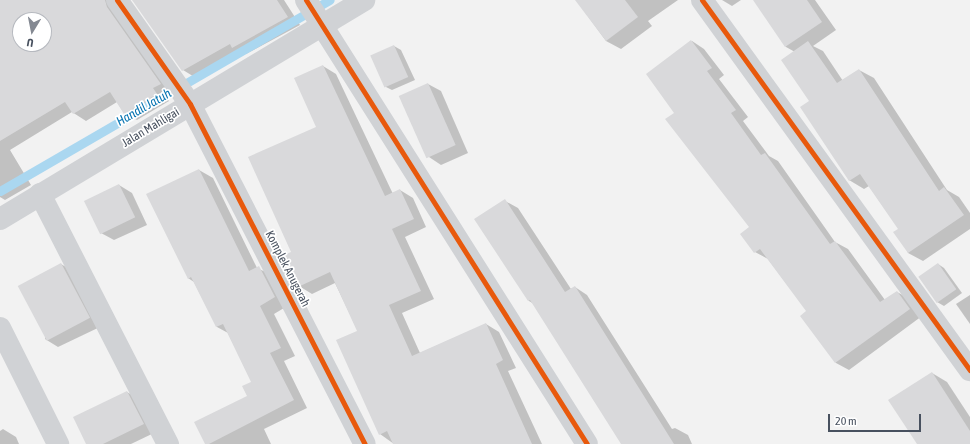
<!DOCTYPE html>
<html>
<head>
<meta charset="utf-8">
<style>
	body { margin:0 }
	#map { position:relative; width:970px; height:444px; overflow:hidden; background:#f2f2f2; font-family:"Asap Condensed",sans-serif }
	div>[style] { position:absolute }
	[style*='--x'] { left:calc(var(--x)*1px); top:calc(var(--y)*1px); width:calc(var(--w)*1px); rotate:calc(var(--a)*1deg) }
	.shadow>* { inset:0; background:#0003 }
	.stream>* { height:9px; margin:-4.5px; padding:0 4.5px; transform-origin:4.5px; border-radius:4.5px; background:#aad7f0 }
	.building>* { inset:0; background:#d9d9db; transform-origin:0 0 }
	.minor>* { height:22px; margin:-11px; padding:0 11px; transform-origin:11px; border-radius:11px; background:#d0d2d5 }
	.cycleway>* { height:5px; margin:-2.5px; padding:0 2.5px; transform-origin:2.5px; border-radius:2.5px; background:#e8590c }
	span { translate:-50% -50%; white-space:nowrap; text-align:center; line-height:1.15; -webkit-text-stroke:3.5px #fff; paint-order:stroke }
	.street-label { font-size:12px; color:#48515f }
	.water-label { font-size:13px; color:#0875b2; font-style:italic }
	.north { position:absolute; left:12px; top:12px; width:40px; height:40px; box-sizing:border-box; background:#fff; border:1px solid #b6b9bf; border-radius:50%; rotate:190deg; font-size:11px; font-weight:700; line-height:16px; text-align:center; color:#48515f }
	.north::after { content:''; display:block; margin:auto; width:14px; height:18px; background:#848992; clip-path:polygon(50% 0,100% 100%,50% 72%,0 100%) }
	.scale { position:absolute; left:828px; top:414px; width:93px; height:18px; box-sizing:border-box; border:2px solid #48515f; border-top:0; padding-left:5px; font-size:12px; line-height:14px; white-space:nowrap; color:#48515f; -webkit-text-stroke:3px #fff; paint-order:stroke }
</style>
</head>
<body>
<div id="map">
	<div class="shadow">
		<i style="clip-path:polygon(evenodd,0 0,120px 0,173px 91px,165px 96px,169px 101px,137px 120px,124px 113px,117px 102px,86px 121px,72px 112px,10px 150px,31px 185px,5px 200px,0 197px,0 0,20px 20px,44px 20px,44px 44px,20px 44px,20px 20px)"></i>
		<i style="clip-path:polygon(133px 0,284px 0,300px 25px,246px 54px,241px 52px,196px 78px,183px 70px)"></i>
		<i style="clip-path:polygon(576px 0,678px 0,648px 21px,652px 26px,621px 49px,606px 41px)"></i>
		<i style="clip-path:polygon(722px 0,741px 0,732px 6px)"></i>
		<i style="clip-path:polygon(754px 0,815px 0,836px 30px,813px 46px,823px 51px,843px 81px,859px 70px,874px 78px,947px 190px,959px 197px,970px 213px,970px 229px,923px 261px,908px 253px,899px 229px,869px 186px,864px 189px,849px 180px,811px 101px,795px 52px,786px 47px)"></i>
		<i style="clip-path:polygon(692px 41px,704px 49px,724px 75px,719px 79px,748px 117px,743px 121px,769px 156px,778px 161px,835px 242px,848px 249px,885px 300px,897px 292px,910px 299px,922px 316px,849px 370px,836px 363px,802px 316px,808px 312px,768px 259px,755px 252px,750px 227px,667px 120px,676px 113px)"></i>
		<i style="clip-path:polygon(394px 46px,401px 50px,415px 80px,392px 90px,386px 87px)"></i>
		<i style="clip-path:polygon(323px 66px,336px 74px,393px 194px,400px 190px,413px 198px,426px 227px,405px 237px,434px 299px,402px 313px,420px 353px,486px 324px,499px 332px,516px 368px,508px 371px,542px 444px,394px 444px,380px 434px,358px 331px,335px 283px,312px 294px,299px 286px,293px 253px,318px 127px)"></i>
		<i style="clip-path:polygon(428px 84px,441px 91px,468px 153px,441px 165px,429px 157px)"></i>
		<i style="clip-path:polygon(199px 170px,213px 178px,257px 268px,274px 276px,289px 305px,274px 314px,295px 356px,284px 361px,307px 408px,264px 429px,271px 444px,206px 444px,248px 397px,252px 382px,228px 333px,217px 327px,194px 282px,188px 278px)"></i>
		<i style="clip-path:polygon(119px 185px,132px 193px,147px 225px,114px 240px,101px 233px)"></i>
		<i style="clip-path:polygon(505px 201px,518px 208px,571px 289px,575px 287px,587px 295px,672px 429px,675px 428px,688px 435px,692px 444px,622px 444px,534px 304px,529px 301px,476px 219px)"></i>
		<i style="clip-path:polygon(61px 264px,74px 272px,102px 326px,58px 347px,45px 339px)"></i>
		<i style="clip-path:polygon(938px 264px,944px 268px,962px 293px,944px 306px,937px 302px)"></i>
		<i style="clip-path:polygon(970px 295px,970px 324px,956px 304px)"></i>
		<i style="clip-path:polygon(932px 373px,947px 382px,970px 417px,970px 444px,918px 444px)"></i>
		<i style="clip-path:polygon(127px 392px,139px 399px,156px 432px,131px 444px,87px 444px)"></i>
		<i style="clip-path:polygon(3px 429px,16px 437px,19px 444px,0 444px,0 431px)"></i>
	</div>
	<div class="stream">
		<i style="--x:0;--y:191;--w:381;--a:-30.1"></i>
	</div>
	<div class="building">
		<i style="clip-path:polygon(evenodd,0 0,105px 0,107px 7px,161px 84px,153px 88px,157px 94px,124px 114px,110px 92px,73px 114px,65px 102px,0 141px,0 0,20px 20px,44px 20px,44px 44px,20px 44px,20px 20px)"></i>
		<i style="clip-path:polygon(132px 0,277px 0,288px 17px,232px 48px,230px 44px,182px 71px)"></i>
		<i style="clip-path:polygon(575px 0,625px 0,638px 17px,606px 41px)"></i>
		<i style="clip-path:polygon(753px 0,807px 0,822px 22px,785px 47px)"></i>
		<i style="clip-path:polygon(691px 40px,712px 68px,707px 71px,736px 110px,731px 113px,761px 155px,765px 153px,830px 244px,835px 241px,880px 302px,897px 291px,910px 309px,835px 363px,800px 316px,806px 311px,760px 249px,754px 253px,740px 234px,749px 227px,665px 119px,674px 113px,646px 74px)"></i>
		<i style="clip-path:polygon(808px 41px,837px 83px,859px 69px,939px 191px,944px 187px,964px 215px,908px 253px,893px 232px,898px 229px,860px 174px,849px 181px,800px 107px,809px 101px,781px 60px)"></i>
		<i style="left:394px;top:45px;width:35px;height:26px;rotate:66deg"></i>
		<i style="clip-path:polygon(323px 65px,385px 196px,400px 189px,414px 219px,392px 229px,421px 291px,389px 305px,412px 356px,486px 323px,503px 360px,496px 364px,532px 444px,393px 444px,387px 431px,379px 435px,336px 340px,357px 331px,330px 272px,298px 287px,282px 256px,291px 252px,248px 157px,316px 127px,294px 78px)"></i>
		<i style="left:428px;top:83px;width:68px;height:32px;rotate:66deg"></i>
		<i style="clip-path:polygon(199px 169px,249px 271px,259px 266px,275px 297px,260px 306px,281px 348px,270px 353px,294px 400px,209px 444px,205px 444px,194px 422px,247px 396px,242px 386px,251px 382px,223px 324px,216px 327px,191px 277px,188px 279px,146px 194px)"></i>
		<i style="left:119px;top:184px;width:37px;height:39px;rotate:64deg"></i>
		<i style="clip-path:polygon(505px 199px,565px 292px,575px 286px,674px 444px,621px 444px,530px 300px,528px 301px,474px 219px)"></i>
		<i style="left:61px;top:263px;width:62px;height:49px;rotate:62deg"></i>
		<i style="left:938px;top:263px;width:32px;height:24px;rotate:55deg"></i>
		<i style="clip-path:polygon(932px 372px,970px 431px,970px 444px,917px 444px,888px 400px)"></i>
		<i style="clip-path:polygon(127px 391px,144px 424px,103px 444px,86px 444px,73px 417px)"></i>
	</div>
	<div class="minor">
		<i style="--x:117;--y:0;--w:127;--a:54.9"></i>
		<i style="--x:190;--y:104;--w:382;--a:62.8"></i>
		<i style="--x:306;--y:0;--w:525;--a:57.67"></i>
		<i style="--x:702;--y:0;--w:457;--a:54.1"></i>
		<i style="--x:40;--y:194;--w:281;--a:62.9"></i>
		<i style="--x:0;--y:219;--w:425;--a:-31"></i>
		<i style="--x:0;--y:328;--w:130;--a:63.4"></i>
	</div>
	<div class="cycleway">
		<i style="--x:117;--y:0;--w:127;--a:54.9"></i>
		<i style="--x:190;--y:104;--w:382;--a:62.8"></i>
		<i style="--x:306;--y:0;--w:525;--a:57.67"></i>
		<i style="--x:702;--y:0;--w:457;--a:54.1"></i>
	</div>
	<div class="street-label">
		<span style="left:151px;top:128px;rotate:-31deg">Jalan Mahligai</span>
		<span style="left:287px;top:269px;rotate:63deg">Komplek Anugerah</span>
	</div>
	<div class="water-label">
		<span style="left:144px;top:108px;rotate:-30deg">Handil Jatuh</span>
	</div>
	<div class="north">U</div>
	<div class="scale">20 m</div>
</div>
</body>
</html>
